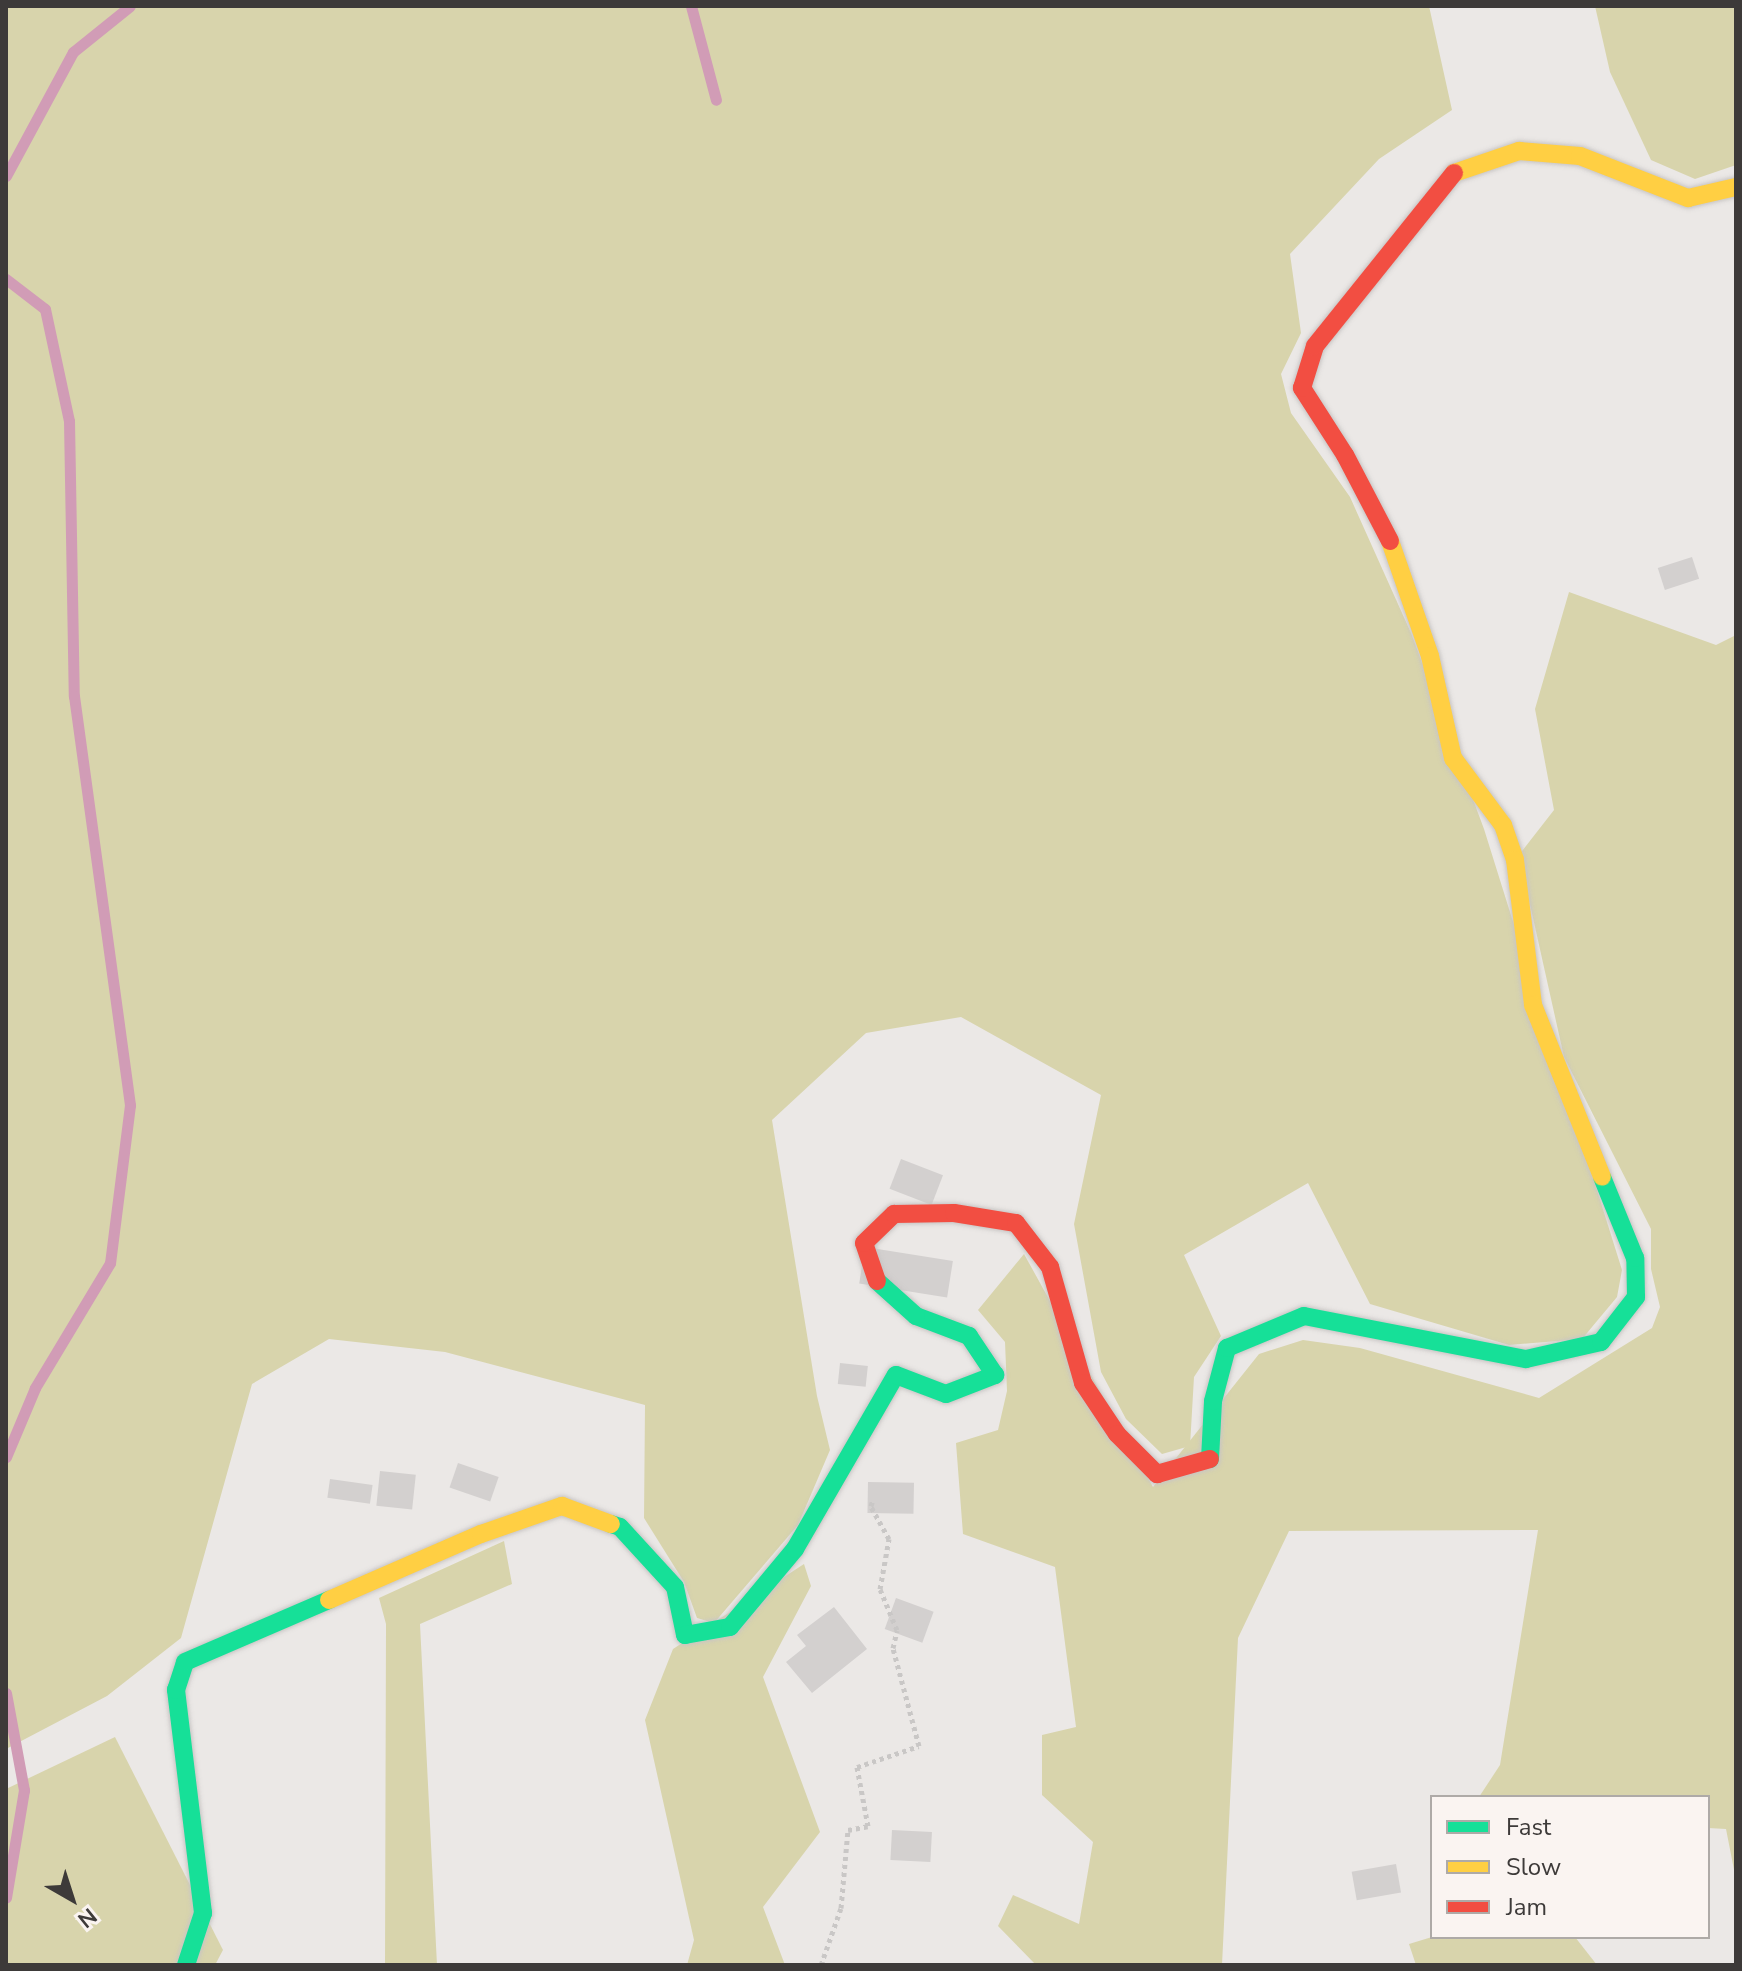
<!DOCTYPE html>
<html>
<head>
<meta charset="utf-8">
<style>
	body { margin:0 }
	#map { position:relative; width:1742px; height:1971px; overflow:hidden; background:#ebe8e6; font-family:"Nunito Sans",sans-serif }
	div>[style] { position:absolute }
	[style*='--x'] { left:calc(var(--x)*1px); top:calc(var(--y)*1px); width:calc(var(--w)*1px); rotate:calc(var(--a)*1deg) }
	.green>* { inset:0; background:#d8d4ac }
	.stream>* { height:11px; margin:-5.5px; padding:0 5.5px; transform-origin:5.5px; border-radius:5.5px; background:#d19cb6 }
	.building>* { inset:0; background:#d3d0cf; transform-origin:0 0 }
	.path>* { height:5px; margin-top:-2.5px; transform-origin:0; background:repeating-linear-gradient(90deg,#c9c7c6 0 4px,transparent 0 8px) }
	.roads { filter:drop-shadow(0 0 2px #c8c5c4) drop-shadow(0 0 2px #c8c5c4) }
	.fast>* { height:18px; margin:-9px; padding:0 9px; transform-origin:9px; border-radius:9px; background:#16e098 }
	.slow>* { height:18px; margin:-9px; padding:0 9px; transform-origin:9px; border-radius:9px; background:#ffcf43 }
	.jam>* { height:18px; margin:-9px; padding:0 9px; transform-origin:9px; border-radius:9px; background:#f24e42 }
	span { translate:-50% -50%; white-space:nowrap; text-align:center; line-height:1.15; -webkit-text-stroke:6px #faf4f1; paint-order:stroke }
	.frame { position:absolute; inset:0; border:8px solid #3d3a39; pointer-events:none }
	.legend { position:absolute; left:1430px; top:1795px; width:280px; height:144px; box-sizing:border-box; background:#faf4f1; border:2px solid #aeaaa7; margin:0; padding:10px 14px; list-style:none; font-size:24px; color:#3d3a39 }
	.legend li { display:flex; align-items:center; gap:16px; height:40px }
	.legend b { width:40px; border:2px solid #aeaaa7 }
	.north { position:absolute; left:32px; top:1859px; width:80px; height:80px; -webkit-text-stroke:6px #faf4f1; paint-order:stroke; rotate:141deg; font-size:22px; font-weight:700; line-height:32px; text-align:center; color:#3d3a39 }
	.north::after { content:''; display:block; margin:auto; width:28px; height:36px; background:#3d3a39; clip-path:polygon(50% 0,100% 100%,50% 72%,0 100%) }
</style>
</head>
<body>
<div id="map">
	<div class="green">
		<i style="clip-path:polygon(6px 6px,1429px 6px,1452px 110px,1379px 159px,1290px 254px,1301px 333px,1281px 374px,1291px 413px,1350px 497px,1411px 633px,1484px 829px,1622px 1270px,1617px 1297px,1582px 1339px,1509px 1345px,1370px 1304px,1308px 1183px,1184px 1255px,1221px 1336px,1194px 1377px,1190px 1446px,1162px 1454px,1126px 1419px,1101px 1372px,1074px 1224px,1101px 1095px,961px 1017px,866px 1033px,772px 1120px,817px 1396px,830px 1450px,798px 1525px,714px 1623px,697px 1618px,684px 1582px,644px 1518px,645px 1405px,445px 1352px,329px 1339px,252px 1384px,181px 1638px,107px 1696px,6px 1749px)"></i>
		<i style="clip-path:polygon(1595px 6px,1736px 6px,1736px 165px,1695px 179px,1651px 160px,1610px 72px)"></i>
		<i style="clip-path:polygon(1569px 592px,1716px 645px,1736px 635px,1736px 1880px,1726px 1829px,1708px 1828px,1708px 1797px,1479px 1797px,1500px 1765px,1538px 1530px,1289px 1531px,1238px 1638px,1222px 1965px,1036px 1965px,998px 1926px,1013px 1895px,1079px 1924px,1093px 1842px,1042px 1795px,1042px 1735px,1076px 1727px,1055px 1567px,963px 1534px,956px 1443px,998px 1430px,1007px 1391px,1005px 1342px,978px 1310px,1024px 1254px,1153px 1487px,1259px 1354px,1303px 1340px,1360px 1348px,1539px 1398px,1652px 1328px,1660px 1307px,1651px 1269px,1651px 1229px,1564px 1057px,1519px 855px,1554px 810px,1535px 709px)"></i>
		<i style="clip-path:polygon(504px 1541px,512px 1584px,420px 1624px,437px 1965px,385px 1965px,386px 1624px,379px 1598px)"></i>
		<i style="clip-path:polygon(804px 1564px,811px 1586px,763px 1677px,820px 1832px,763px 1907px,785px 1965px,687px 1965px,694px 1940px,645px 1720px,673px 1649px)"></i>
		<i style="clip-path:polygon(115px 1737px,223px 1950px,215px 1965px,6px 1965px,6px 1789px)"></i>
		<i style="clip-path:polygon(1432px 1937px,1575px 1937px,1597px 1965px,1416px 1965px,1409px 1944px)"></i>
	</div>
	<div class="stream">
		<i style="--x:691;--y:6;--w:97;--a:75.1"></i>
		<i style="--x:6;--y:176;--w:141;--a:-61.6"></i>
		<i style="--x:73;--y:52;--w:73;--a:-38.9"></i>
		<i style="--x:6;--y:279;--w:49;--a:37.6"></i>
		<i style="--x:45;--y:309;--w:115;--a:77.9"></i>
		<i style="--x:69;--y:421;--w:275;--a:89"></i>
		<i style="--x:74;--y:696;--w:413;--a:82.2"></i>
		<i style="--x:130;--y:1105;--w:159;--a:97.2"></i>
		<i style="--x:110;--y:1263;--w:146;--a:121"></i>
		<i style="--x:35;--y:1388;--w:75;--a:112.8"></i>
		<i style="--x:6;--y:1693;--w:99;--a:79.5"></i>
		<i style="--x:24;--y:1790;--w:109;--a:99.5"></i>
	</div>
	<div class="building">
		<i style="left:1692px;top:557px;width:23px;height:36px;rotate:72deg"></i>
		<i style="left:901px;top:1159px;width:45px;height:32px;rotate:21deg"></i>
		<i style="left:865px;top:1247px;width:89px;height:37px;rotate:9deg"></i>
		<i style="left:840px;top:1363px;width:28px;height:21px;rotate:6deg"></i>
		<i style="left:458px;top:1463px;width:43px;height:26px;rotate:19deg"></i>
		<i style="left:380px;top:1471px;width:36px;height:35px;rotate:6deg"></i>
		<i style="left:330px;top:1479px;width:43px;height:19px;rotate:8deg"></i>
		<i style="left:868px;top:1482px;width:46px;height:31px;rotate:1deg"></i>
		<i style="left:896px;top:1598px;width:40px;height:33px;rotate:20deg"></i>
		<i style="clip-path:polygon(834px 1607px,867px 1649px,812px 1693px,786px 1662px,806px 1646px,797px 1635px)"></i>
		<i style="left:892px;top:1830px;width:40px;height:30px;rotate:3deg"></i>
		<i style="left:1396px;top:1864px;width:29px;height:45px;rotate:80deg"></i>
	</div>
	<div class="path">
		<i style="--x:821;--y:1965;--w:60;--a:-70.7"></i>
		<i style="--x:841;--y:1908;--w:78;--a:-84.9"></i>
		<i style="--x:848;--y:1830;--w:20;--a:-11"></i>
		<i style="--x:868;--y:1826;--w:60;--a:-100.6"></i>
		<i style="--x:857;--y:1767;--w:65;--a:-18.7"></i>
		<i style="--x:919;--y:1746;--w:101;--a:-104.9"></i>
		<i style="--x:893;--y:1648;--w:18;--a:-77"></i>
		<i style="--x:897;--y:1630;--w:44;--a:-112.5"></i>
		<i style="--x:880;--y:1589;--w:51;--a:-79.8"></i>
		<i style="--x:889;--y:1539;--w:38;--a:-119"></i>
		<i style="--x:871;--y:1506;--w:7;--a:-74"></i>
	</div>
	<div class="roads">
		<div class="fast">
			<i style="--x:1210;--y:1459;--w:58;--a:-87"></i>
			<i style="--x:1213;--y:1401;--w:55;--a:-75.2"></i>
			<i style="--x:1227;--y:1348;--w:83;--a:-22.6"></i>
			<i style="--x:1304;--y:1316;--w:226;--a:11"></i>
			<i style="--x:1526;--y:1359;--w:77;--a:-12.8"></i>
			<i style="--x:1601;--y:1342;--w:57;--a:-52.1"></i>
			<i style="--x:1636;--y:1297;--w:39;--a:-91"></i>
			<i style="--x:1635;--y:1258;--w:87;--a:-112.2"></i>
			<i style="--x:611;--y:1524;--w:9;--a:18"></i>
			<i style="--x:620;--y:1527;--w:81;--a:47.5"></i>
			<i style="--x:675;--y:1587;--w:49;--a:78.2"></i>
			<i style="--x:685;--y:1635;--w:46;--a:-10.1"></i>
			<i style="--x:730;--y:1627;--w:102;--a:-50.2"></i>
			<i style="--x:795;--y:1549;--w:201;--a:-59.9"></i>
			<i style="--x:896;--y:1375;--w:53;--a:20.8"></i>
			<i style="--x:946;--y:1394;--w:53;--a:-21.2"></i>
			<i style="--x:995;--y:1375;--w:47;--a:-123.7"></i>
			<i style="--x:969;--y:1336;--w:57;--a:-159.3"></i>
			<i style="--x:916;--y:1316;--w:52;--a:-138.1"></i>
			<i style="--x:186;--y:1965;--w:55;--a:-71.9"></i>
			<i style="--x:203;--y:1913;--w:225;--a:-96.9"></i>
			<i style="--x:176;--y:1690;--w:29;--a:-72"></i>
			<i style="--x:185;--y:1662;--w:157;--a:-23.3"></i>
		</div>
		<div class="slow">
			<i style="--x:1454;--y:173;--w:69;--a:-18.7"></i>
			<i style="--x:1519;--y:151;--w:61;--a:4.7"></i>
			<i style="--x:1580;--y:156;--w:116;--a:21.3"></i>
			<i style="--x:1688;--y:198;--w:49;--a:-12.9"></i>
			<i style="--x:1390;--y:541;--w:122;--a:70.8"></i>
			<i style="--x:1430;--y:656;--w:105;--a:77.3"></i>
			<i style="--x:1453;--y:758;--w:84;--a:53.3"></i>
			<i style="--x:1503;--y:825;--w:37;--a:71"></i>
			<i style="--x:1515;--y:860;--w:146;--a:82.9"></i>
			<i style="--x:1533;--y:1005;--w:185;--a:68.1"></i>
			<i style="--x:329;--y:1600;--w:166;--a:-23.5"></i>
			<i style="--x:481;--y:1534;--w:86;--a:-19.1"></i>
			<i style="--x:562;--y:1506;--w:52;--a:20.2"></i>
		</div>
		<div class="jam">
			<i style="--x:1390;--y:541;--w:97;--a:-117.6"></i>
			<i style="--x:1345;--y:455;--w:80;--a:-122.7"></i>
			<i style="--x:1302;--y:388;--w:44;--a:-72.8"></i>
			<i style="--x:1315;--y:346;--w:222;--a:-51.2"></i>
			<i style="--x:877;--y:1281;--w:40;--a:-108.9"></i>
			<i style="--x:864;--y:1243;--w:42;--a:-44"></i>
			<i style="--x:894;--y:1214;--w:60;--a:-1"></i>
			<i style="--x:954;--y:1213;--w:63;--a:9.2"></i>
			<i style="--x:1016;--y:1223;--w:56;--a:52.3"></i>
			<i style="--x:1050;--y:1267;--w:121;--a:74.1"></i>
			<i style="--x:1083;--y:1383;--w:61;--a:56.3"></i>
			<i style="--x:1117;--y:1434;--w:57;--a:45"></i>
			<i style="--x:1157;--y:1474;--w:55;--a:-15.8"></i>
		</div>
	</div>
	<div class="frame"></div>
	<ul class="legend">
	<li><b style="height:10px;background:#16e098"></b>Fast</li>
	<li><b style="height:10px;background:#ffcf43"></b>Slow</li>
	<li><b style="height:10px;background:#f24e42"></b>Jam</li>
	</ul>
	<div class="north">N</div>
</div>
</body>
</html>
